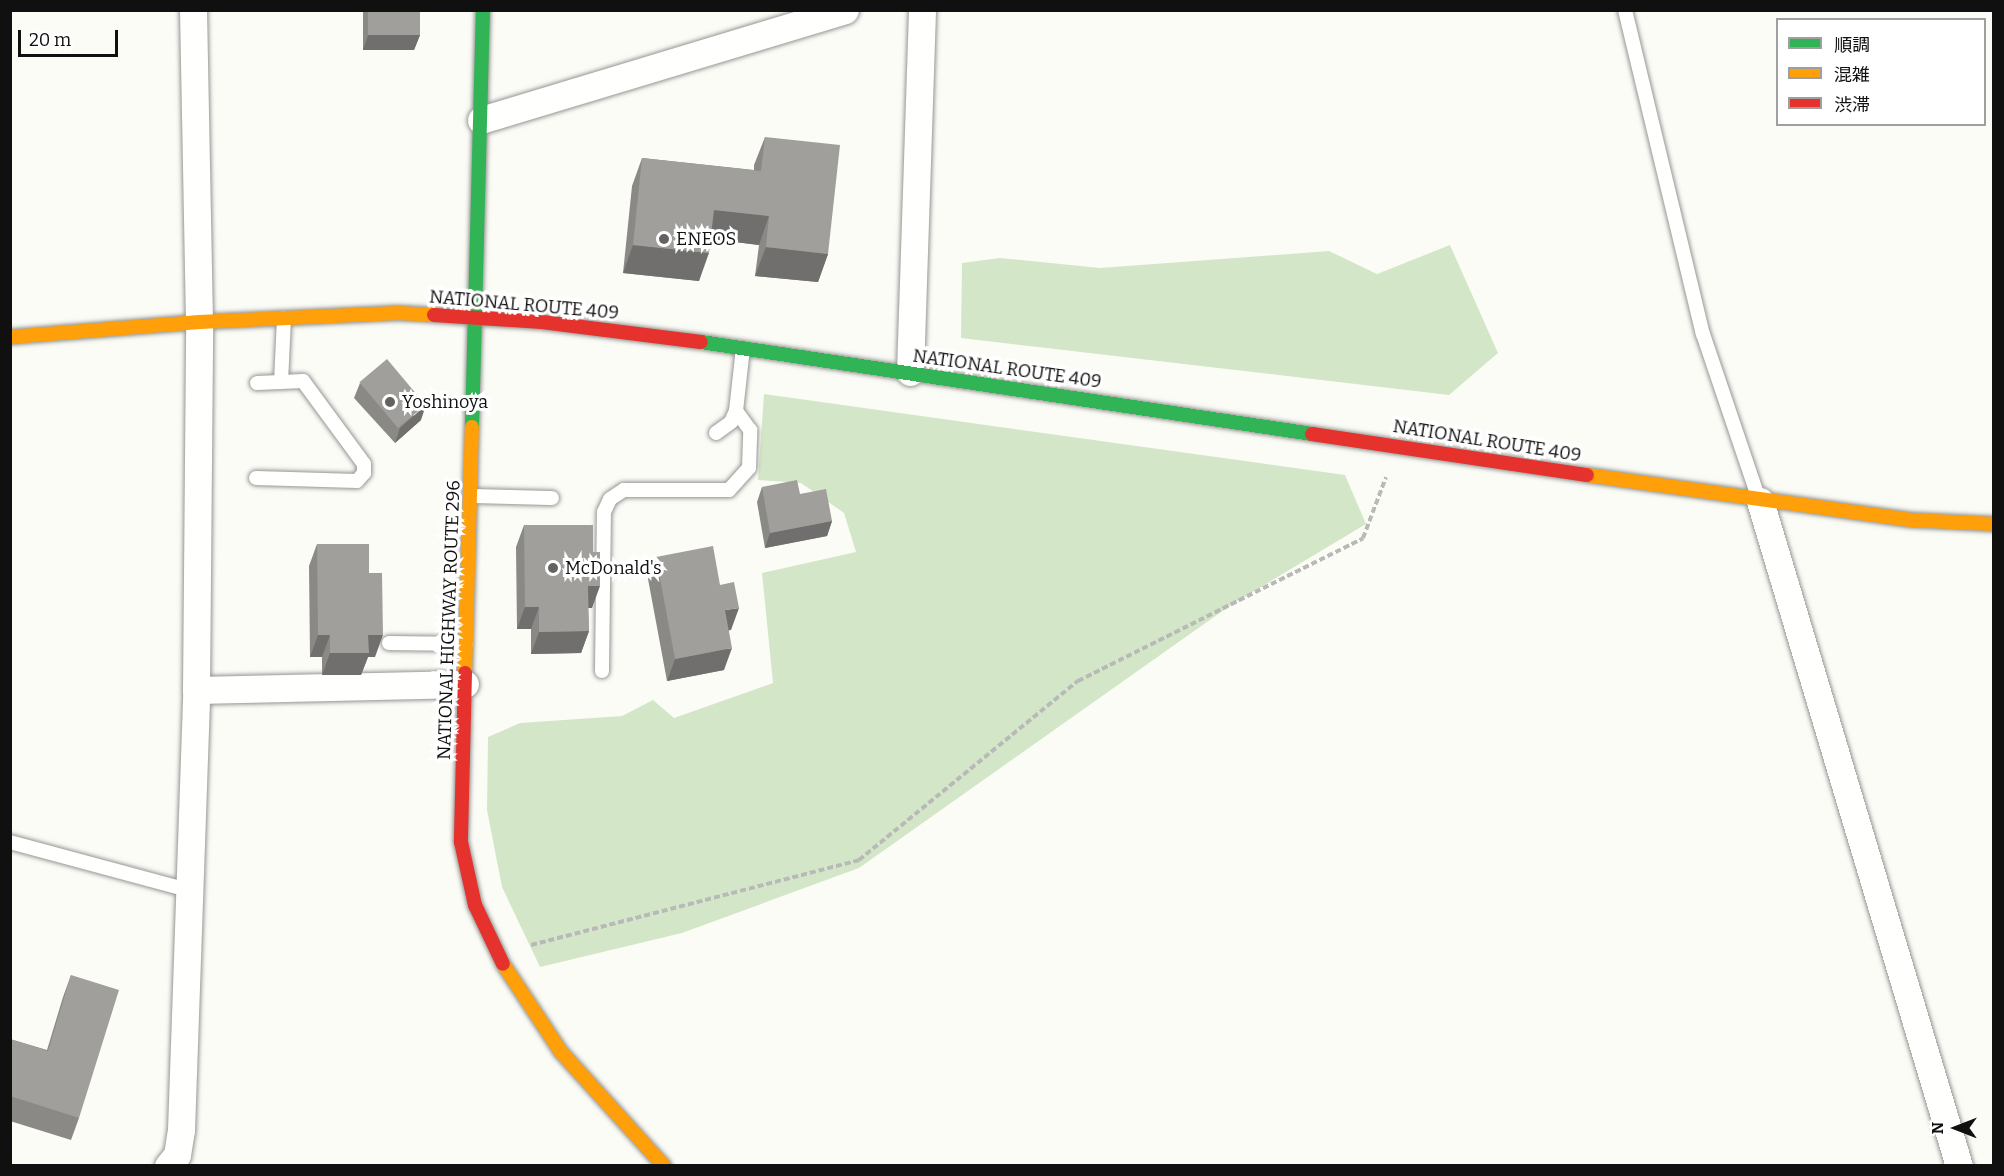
<!DOCTYPE html>
<html>
<head>
<meta charset="utf-8">
<style>
	body { margin:0 }
	#map { position:relative; width:2004px; height:1176px; overflow:hidden; background:#fcfcf7; font-family:Bitter,"Noto Sans JP",serif }
	div>[style] { position:absolute }
	[style*='--x'] { left:calc(var(--x)*1px); top:calc(var(--y)*1px); width:calc(var(--w)*1px); rotate:calc(var(--a)*1deg) }
	.forest>* { inset:0; background:#d3e7c8 }
	.path>* { height:4px; margin-top:-2px; transform-origin:0; background:repeating-linear-gradient(90deg,#b9b9b8 0 6px,transparent 0 9px) }
	.roads { filter:drop-shadow(0 0 2px #969694) drop-shadow(0 0 2px #969694) }
	.lane>* { height:14px; margin:-7px; padding:0 7px; transform-origin:7px; border-radius:7px; background:#fffffe }
	.street>* { height:27px; margin:-13.5px; padding:0 13.5px; transform-origin:13.5px; border-radius:13.5px; background:#fffffe }
	.fast>* { height:14px; margin:-7px; padding:0 7px; transform-origin:7px; border-radius:7px; background:#30b455 }
	.slow>* { height:14px; margin:-7px; padding:0 7px; transform-origin:7px; border-radius:7px; background:#ff9f0a }
	.jam>* { height:14px; margin:-7px; padding:0 7px; transform-origin:7px; border-radius:7px; background:#e5322d }
	.wall>* { inset:0; background:#8a8986 }
	.shaded-wall>* { inset:0; background:#706f6d }
	.building>* { inset:0; background:#a09f9c; transform-origin:0 0 }
	.dots>* { width:16px; height:16px; translate:-50% -50%; box-sizing:border-box; border:3px solid #fff; border-radius:50% }
	span { translate:-50% -50%; white-space:nowrap; text-align:center; line-height:1.15; -webkit-text-stroke:6px #fff; paint-order:stroke }
	.poi-label { font-size:18px; color:#101010 }
	.left { translate:0 -50%; text-align:left }
	.street-label { font-size:18px; color:#101010 }
	.frame { position:absolute; inset:0; border:12px solid #101010; pointer-events:none }
	.legend { position:absolute; left:1776px; top:18px; width:210px; height:108px; box-sizing:border-box; background:#fff; border:2px solid #9f9f9f; margin:0; padding:8px 10px; list-style:none; font-size:18px; color:#101010 }
	.legend li { display:flex; align-items:center; gap:12px; height:30px }
	.legend b { width:30px; border:2px solid #9f9f9f }
	.north { position:absolute; left:1926px; top:1098px; width:60px; height:60px; -webkit-text-stroke:4px #fff; paint-order:stroke; rotate:270deg; font-size:16px; font-weight:700; line-height:24px; text-align:center; color:#101010 }
	.north::after { content:''; display:block; margin:auto; width:21px; height:27px; background:#101010; clip-path:polygon(50% 0,100% 100%,50% 72%,0 100%) }
	.scale { position:absolute; left:18px; top:30px; width:100px; height:27px; box-sizing:border-box; border:3px solid #101010; border-top:0; padding-left:8px; font-size:18px; line-height:21px; white-space:nowrap; color:#101010; -webkit-text-stroke:4px #fff; paint-order:stroke }
</style>
</head>
<body>
<div id="map">
	<div class="forest">
		<i style="clip-path:polygon(1450px 245px,1498px 353px,1449px 395px,961px 338px,962px 263px,1000px 258px,1100px 268px,1329px 251px,1377px 274px)"></i>
		<i style="clip-path:polygon(764px 394px,1345px 475px,1366px 524px,1231px 605px,859px 868px,682px 933px,540px 967px,502px 887px,487px 810px,488px 737px,520px 723px,622px 716px,653px 700px,674px 718px,773px 683px,762px 573px,856px 552px,844px 513px,801px 483px,758px 480px)"></i>
	</div>
	<div class="path">
		<i style="--x:531;--y:945;--w:339;--a:-14.5"></i>
		<i style="--x:859;--y:860;--w:283;--a:-39.3"></i>
		<i style="--x:1078;--y:681;--w:319;--a:-26.6"></i>
		<i style="--x:1363;--y:538;--w:65;--a:-69.3"></i>
	</div>
	<div class="roads">
		<div class="lane">
			<i style="--x:1625;--y:10;--w:333;--a:76.5"></i>
			<i style="--x:1703;--y:334;--w:174;--a:71.3"></i>
			<i style="--x:281;--y:382;--w:64;--a:-87.3"></i>
			<i style="--x:716;--y:433;--w:19;--a:-36"></i>
			<i style="--x:731;--y:422;--w:12;--a:-66"></i>
			<i style="--x:736;--y:411;--w:63;--a:-83.7"></i>
			<i style="--x:256;--y:478;--w:101;--a:1.7"></i>
			<i style="--x:357;--y:481;--w:11;--a:-49"></i>
			<i style="--x:364;--y:473;--w:9;--a:-90"></i>
			<i style="--x:364;--y:464;--w:103;--a:-126.3"></i>
			<i style="--x:303;--y:381;--w:46;--a:177.5"></i>
			<i style="--x:471;--y:496;--w:81;--a:1.4"></i>
			<i style="--x:389;--y:643;--w:77;--a:0.7"></i>
			<i style="--x:602;--y:671;--w:159;--a:-89.3"></i>
			<i style="--x:604;--y:512;--w:14;--a:-65"></i>
			<i style="--x:610;--y:499;--w:17;--a:-33"></i>
			<i style="--x:624;--y:490;--w:105;--a:0"></i>
			<i style="--x:729;--y:490;--w:30;--a:-48"></i>
			<i style="--x:749;--y:468;--w:38;--a:-88"></i>
			<i style="--x:750;--y:430;--w:24;--a:-126"></i>
			<i style="--x:10;--y:842;--w:184;--a:15.1"></i>
		</div>
		<div class="street">
			<i style="--x:481;--y:120;--w:380;--a:-16.8"></i>
			<i style="--x:910;--y:372;--w:362;--a:-88.1"></i>
			<i style="--x:1760;--y:501;--w:694;--a:73.34"></i>
			<i style="--x:196;--y:690;--w:269;--a:-1.3"></i>
			<i style="--x:168;--y:1166;--w:14;--a:-51"></i>
			<i style="--x:177;--y:1155;--w:25;--a:-81"></i>
			<i style="--x:181;--y:1130;--w:440;--a:-88"></i>
			<i style="--x:196;--y:690;--w:368;--a:-89.5"></i>
			<i style="--x:199;--y:322;--w:312;--a:-91.1"></i>
		</div>
		<div class="fast">
			<i style="--x:701;--y:342;--w:618;--a:8.56"></i>
			<i style="--x:472;--y:427;--w:417;--a:-88.5"></i>
		</div>
		<div class="slow">
			<i style="--x:10;--y:337;--w:190;--a:-4.5"></i>
			<i style="--x:199;--y:322;--w:199;--a:-2.6"></i>
			<i style="--x:398;--y:313;--w:36;--a:3"></i>
			<i style="--x:1587;--y:475;--w:327;--a:7.9"></i>
			<i style="--x:1911;--y:520;--w:83;--a:2.8"></i>
			<i style="--x:465;--y:673;--w:246;--a:-88.4"></i>
			<i style="--x:503;--y:964;--w:105;--a:56.6"></i>
			<i style="--x:561;--y:1052;--w:154;--a:47.9"></i>
		</div>
		<div class="jam">
			<i style="--x:434;--y:315;--w:108;--a:3.7"></i>
			<i style="--x:542;--y:322;--w:160;--a:7.2"></i>
			<i style="--x:1312;--y:434;--w:278;--a:8.5"></i>
			<i style="--x:465;--y:673;--w:169;--a:91.4"></i>
			<i style="--x:461;--y:842;--w:65;--a:77.5"></i>
			<i style="--x:475;--y:905;--w:65;--a:64.6"></i>
		</div>
	</div>
	<div class="wall">
		<i style="clip-path:polygon(363px 10px,420px 10px,420px 35px,414px 50px,363px 50px)"></i>
		<i style="clip-path:polygon(765px 137px,828px 254px,818px 282px,755px 276px,759px 245px,711px 239px,699px 281px,623px 273px,632px 186px,642px 158px,754px 170px,754px 165px)"></i>
		<i style="clip-path:polygon(360px 383px,421px 420px,395px 443px,354px 398px)"></i>
		<i style="clip-path:polygon(762px 487px,800px 494px,832px 521px,827px 536px,765px 548px,757px 502px)"></i>
		<i style="clip-path:polygon(524px 525px,593px 552px,592px 608px,588px 608px,589px 631px,581px 653px,531px 654px,531px 629px,517px 629px,516px 547px)"></i>
		<i style="clip-path:polygon(317px 544px,369px 573px,375px 657px,368px 657px,361px 675px,322px 675px,322px 657px,310px 657px,309px 566px)"></i>
		<i style="clip-path:polygon(656px 557px,720px 585px,731px 630px,729px 630px,724px 670px,667px 681px,648px 579px)"></i>
		<i style="clip-path:polygon(71px 975px,79px 1118px,71px 1140px,10px 1121px,10px 1039px,47px 1050px,63px 997px)"></i>
	</div>
	<div class="shaded-wall">
		<i style="clip-path:polygon(368px 35px,420px 35px,414px 50px,363px 50px)"></i>
		<i style="clip-path:polygon(714px 210px,769px 216px,759px 245px,703px 238px)"></i>
		<i style="clip-path:polygon(633px 245px,709px 253px,699px 281px,623px 273px)"></i>
		<i style="clip-path:polygon(766px 247px,828px 254px,818px 282px,755px 276px)"></i>
		<i style="clip-path:polygon(426px 405px,421px 420px,395px 443px,400px 428px)"></i>
		<i style="clip-path:polygon(832px 521px,827px 536px,765px 548px,770px 533px)"></i>
		<i style="clip-path:polygon(588px 586px,600px 586px,592px 608px,580px 608px)"></i>
		<i style="clip-path:polygon(525px 607px,539px 607px,531px 629px,517px 629px)"></i>
		<i style="clip-path:polygon(739px 608px,731px 630px,717px 632px,725px 610px)"></i>
		<i style="clip-path:polygon(589px 631px,581px 653px,531px 654px,539px 632px)"></i>
		<i style="clip-path:polygon(318px 635px,330px 635px,322px 657px,310px 657px)"></i>
		<i style="clip-path:polygon(368px 635px,383px 635px,375px 657px,368px 657px,361px 675px,322px 675px,330px 653px)"></i>
		<i style="clip-path:polygon(732px 648px,724px 670px,667px 681px,675px 659px)"></i>
	</div>
	<div class="building">
		<i style="left:368px;top:10px;width:52px;height:25px"></i>
		<i style="clip-path:polygon(765px 137px,840px 145px,828px 254px,766px 247px,769px 216px,714px 210px,709px 253px,633px 245px,642px 158px,761px 171px)"></i>
		<i style="left:387px;top:359px;width:60px;height:36px;rotate:50deg"></i>
		<i style="clip-path:polygon(797px 480px,800px 494px,826px 489px,832px 521px,770px 533px,762px 487px)"></i>
		<i style="clip-path:polygon(524px 525px,593px 525px,593px 552px,600px 552px,600px 586px,588px 586px,589px 631px,539px 632px,539px 607px,525px 607px)"></i>
		<i style="clip-path:polygon(317px 544px,369px 544px,369px 573px,382px 573px,383px 635px,368px 635px,369px 653px,330px 653px,330px 635px,318px 635px)"></i>
		<i style="clip-path:polygon(713px 546px,720px 585px,734px 582px,739px 608px,725px 610px,732px 648px,675px 659px,656px 557px)"></i>
		<i style="clip-path:polygon(71px 975px,119px 990px,79px 1118px,10px 1096px,10px 1039px,48px 1051px)"></i>
	</div>
	<div class="dots">
		<i style="left:664px;top:239px;background:#636361"></i>
		<i style="left:390px;top:402px;background:#636361"></i>
		<i style="left:553px;top:568px;background:#636361"></i>
	</div>
	<div class="poi-label">
		<span class="left" style="left:676px;top:239px">ENEOS</span>
		<span class="left" style="left:402px;top:402px">Yoshinoya</span>
		<span class="left" style="left:565px;top:568px">McDonald's</span>
	</div>
	<div class="street-label">
		<span style="left:524px;top:305px;rotate:5deg">NATIONAL ROUTE 409</span>
		<span style="left:1007px;top:369px;rotate:8deg">NATIONAL ROUTE 409</span>
		<span style="left:1487px;top:441px;rotate:9deg">NATIONAL ROUTE 409</span>
		<span style="left:449px;top:620px;rotate:-88deg">NATIONAL HIGHWAY ROUTE 296</span>
	</div>
	<div class="frame"></div>
	<ul class="legend">
	<li><b style="height:8px;background:#30b455"></b>順調</li>
	<li><b style="height:8px;background:#ff9f0a"></b>混雑</li>
	<li><b style="height:8px;background:#e5322d"></b>渋滞</li>
	</ul>
	<div class="north">N</div>
	<div class="scale">20 m</div>
</div>
</body>
</html>
